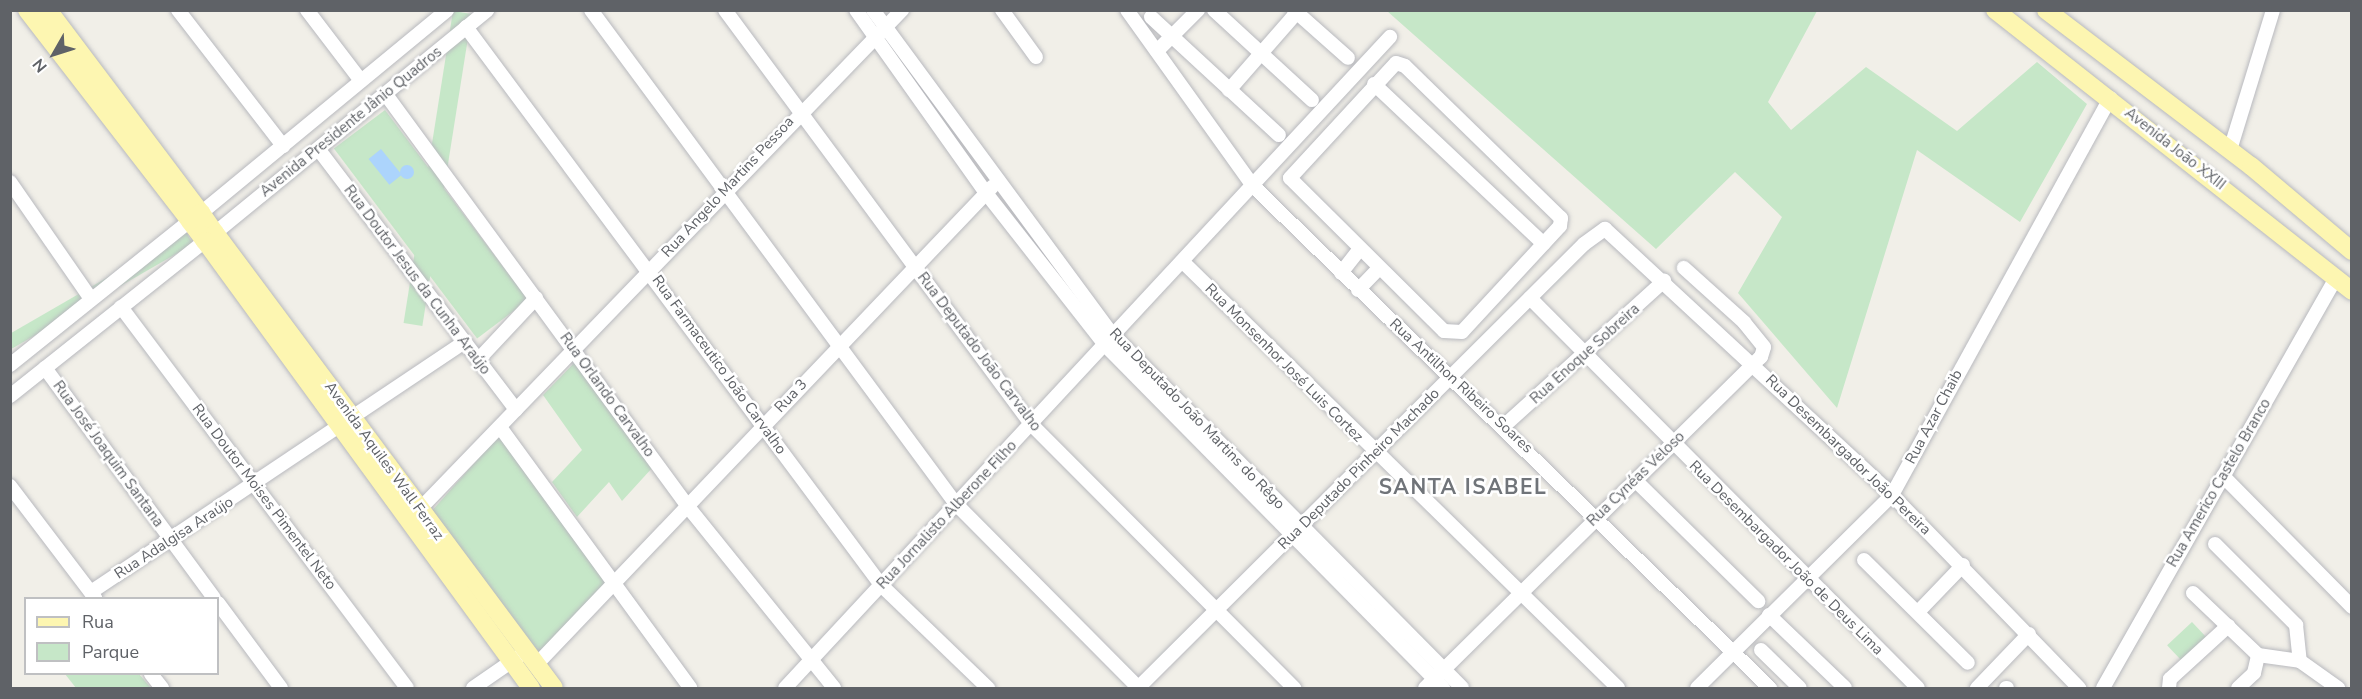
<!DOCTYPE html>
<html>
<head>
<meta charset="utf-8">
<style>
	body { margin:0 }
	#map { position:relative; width:2362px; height:699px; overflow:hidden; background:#f1efe8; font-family:"Nunito Sans",sans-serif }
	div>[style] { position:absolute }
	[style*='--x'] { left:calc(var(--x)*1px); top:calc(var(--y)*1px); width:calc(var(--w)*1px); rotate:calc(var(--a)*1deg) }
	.green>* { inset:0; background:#c6e7c8; transform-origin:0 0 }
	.water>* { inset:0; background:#acd4fc; transform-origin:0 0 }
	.round { border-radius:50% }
	.roads { filter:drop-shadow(0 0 2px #b8b9be) drop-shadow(0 0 2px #b8b9be) }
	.minor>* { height:14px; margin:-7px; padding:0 7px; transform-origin:7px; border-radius:7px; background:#fff }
	.major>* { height:18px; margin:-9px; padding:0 9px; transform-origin:9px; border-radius:9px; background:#fdf6b1 }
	span { translate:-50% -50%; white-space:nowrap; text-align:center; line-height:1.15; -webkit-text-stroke:5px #fff; paint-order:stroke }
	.street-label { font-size:15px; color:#5f6267 }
	.district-label { font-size:21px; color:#707479; font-weight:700; letter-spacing:1.5px }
	.frame { position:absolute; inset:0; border:12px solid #5f6267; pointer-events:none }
	.legend { position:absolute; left:24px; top:597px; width:195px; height:78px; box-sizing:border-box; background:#fff; border:2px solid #bfc0c2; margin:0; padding:8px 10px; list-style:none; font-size:18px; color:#5f6267 }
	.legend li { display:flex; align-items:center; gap:12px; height:30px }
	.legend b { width:30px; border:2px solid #bfc0c2 }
	.north { position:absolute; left:24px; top:24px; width:60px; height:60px; -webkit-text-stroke:4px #fff; paint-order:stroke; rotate:231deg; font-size:16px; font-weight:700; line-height:24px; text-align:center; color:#5f6267 }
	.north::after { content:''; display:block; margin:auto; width:21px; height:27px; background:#5f6267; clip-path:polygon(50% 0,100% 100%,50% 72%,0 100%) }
</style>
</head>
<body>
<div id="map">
	<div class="green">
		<i style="left:453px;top:11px;width:19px;height:316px;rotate:9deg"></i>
		<i style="clip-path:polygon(1387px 11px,1817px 11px,1768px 102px,1791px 130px,1866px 67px,1957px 131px,2037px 62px,2087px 104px,2020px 222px,1917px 150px,1837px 408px,1738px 293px,1782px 217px,1735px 172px,1656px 249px)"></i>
		<i style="left:385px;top:110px;width:238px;height:64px;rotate:53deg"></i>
		<i style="left:186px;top:232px;width:14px;height:224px;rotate:60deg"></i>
		<i style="clip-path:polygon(576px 361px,653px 467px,622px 501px,609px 482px,577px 517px,552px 482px,582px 450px,543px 395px)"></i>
		<i style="clip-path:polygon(500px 434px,609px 584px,539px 657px,430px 513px)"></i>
		<i style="left:2192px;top:622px;width:21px;height:34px;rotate:47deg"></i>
		<i style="clip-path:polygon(65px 674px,139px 674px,151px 688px,76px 688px)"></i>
	</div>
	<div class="water">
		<i style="left:381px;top:149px;width:33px;height:16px;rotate:51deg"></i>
		<i class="round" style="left:400px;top:165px;width:14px;height:14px"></i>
	</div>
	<div class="roads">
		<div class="minor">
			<i style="--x:178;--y:10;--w:172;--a:52.3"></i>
			<i style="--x:307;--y:10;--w:89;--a:52.7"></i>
			<i style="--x:591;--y:10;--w:614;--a:53.54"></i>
			<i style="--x:956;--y:504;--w:260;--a:45.2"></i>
			<i style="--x:725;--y:10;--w:515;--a:53.53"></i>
			<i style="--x:1031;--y:424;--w:373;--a:45.1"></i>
			<i style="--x:856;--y:10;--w:224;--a:54.6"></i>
			<i style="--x:986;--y:193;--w:193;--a:51.9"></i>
			<i style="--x:1105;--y:345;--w:482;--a:45.4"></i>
			<i style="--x:873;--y:10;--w:404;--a:53.6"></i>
			<i style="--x:1113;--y:335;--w:496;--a:45.3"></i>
			<i style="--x:1002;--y:10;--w:58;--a:54.1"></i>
			<i style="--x:1127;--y:10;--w:216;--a:54.4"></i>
			<i style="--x:1253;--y:186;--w:721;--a:44.16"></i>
			<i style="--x:1214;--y:10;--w:133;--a:42.6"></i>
			<i style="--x:1294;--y:10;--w:72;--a:41.6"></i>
			<i style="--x:1151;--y:17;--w:174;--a:42.7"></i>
			<i style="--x:466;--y:27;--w:695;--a:53.36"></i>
			<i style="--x:881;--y:585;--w:149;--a:43.9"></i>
			<i style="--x:1157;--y:51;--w:58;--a:-45"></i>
			<i style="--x:1396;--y:63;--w:9;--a:18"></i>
			<i style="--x:1405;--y:66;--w:218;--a:44.3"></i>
			<i style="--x:1561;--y:218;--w:8;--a:97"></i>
			<i style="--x:1560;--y:226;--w:144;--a:132.8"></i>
			<i style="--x:1462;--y:332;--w:18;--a:-177"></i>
			<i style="--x:1444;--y:331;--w:217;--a:-135.2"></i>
			<i style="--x:1290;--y:178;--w:156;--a:-47.3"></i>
			<i style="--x:1374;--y:84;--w:233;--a:43.3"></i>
			<i style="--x:1229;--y:90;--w:106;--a:-48.8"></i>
			<i style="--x:387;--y:96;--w:511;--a:53.76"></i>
			<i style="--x:689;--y:508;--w:231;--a:51.1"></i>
			<i style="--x:319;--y:150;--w:326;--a:52.8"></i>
			<i style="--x:2230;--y:150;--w:146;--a:-72.9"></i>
			<i style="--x:10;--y:182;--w:142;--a:55.3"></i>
			<i style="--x:201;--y:213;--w:319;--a:-39.5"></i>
			<i style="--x:215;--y:233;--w:352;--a:-39.3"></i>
			<i style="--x:1183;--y:262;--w:609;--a:44.4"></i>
			<i style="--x:1341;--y:273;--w:31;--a:-52"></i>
			<i style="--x:1358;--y:290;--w:30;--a:-46"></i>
			<i style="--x:1530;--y:298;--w:550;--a:45.15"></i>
			<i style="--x:121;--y:307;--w:476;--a:53.1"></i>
			<i style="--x:478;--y:360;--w:85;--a:-46.9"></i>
			<i style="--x:10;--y:365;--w:231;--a:-38.7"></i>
			<i style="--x:45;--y:368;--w:285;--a:53.7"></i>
			<i style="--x:10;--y:396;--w:249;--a:-38.5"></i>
			<i style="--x:1505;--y:425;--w:215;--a:-42.2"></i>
			<i style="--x:500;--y:427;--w:323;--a:53.9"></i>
			<i style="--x:2223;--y:476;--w:184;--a:45.4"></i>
			<i style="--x:1635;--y:480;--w:173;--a:44.5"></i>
			<i style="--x:10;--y:486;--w:141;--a:52.8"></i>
			<i style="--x:415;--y:514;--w:701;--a:-45.98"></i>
			<i style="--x:2215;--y:544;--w:115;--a:45"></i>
			<i style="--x:2296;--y:625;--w:36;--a:84"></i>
			<i style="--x:1864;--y:560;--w:146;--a:44.7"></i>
			<i style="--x:91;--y:592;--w:450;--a:-33.8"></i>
			<i style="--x:2193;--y:593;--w:90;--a:43.6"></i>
			<i style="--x:2258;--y:655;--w:42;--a:8.1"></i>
			<i style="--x:2300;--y:661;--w:47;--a:35.4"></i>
			<i style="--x:218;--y:603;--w:106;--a:53.5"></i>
			<i style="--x:1918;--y:612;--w:65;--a:-46.2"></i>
			<i style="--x:1769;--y:615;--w:105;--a:43.8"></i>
			<i style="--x:1761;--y:650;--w:54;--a:44.3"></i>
			<i style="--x:536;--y:665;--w:661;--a:-46.35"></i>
			<i style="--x:151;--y:674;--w:18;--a:52"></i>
			<i style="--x:473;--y:688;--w:55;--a:-34.6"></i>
			<i style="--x:785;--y:688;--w:889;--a:-47.1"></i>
			<i style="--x:1138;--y:688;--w:629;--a:-44.87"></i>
			<i style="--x:1584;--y:244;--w:26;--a:-36"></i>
			<i style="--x:1605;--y:229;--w:391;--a:42.8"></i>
			<i style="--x:1892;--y:495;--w:269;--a:45.9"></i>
			<i style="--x:1425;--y:688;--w:472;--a:-44.6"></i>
			<i style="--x:1761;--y:357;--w:10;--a:-73"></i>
			<i style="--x:1764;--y:347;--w:32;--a:-129"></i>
			<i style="--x:1744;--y:322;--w:81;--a:-138"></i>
			<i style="--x:1697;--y:688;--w:274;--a:-44.7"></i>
			<i style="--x:1892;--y:495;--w:453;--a:-61.2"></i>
			<i style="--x:1977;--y:688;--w:75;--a:-46.1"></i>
			<i style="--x:2006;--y:688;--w:1;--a:0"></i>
			<i style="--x:2103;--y:688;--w:472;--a:-60.4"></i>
			<i style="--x:2169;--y:688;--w:9;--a:-84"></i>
			<i style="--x:2170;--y:679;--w:79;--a:-42.4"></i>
			<i style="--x:2238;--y:688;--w:22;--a:-43"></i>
			<i style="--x:2254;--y:673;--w:18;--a:-77"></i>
		</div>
		<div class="major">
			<i style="--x:27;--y:10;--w:267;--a:52.3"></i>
			<i style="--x:48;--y:10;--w:254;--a:53"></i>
			<i style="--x:201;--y:213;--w:24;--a:55"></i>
			<i style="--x:215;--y:233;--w:13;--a:141"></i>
			<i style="--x:205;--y:241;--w:25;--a:-127"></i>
			<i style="--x:190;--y:221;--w:14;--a:-36"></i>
			<i style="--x:1995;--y:10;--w:454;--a:38.2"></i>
			<i style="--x:2046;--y:10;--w:258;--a:37.3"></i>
			<i style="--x:2251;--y:166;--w:132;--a:40.1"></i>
			<i style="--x:215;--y:233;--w:567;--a:53.31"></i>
			<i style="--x:205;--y:241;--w:553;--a:53.9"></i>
		</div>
	</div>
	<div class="street-label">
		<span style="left:351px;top:122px;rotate:-39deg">Avenida Presidente Jânio Quadros</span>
		<span style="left:2175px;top:149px;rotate:38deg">Avenida João XXIII</span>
		<span style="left:728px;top:187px;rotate:-47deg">Rua Angelo Martins Pessoa</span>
		<span style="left:417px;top:280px;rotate:53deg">Rua Doutor Jesus da Cunha Araújo</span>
		<span style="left:979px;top:352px;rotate:53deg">Rua Deputado João Carvalho</span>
		<span style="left:1585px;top:354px;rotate:-42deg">Rua Enoque Sobreira</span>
		<span style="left:1284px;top:363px;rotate:45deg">Rua Monsenhor José Luis Cortez</span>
		<span style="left:719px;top:365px;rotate:54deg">Rua Farmaceutico João Carvalho</span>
		<span style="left:1461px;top:386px;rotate:43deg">Rua Antilhon Ribeiro Soares</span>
		<span style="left:607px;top:395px;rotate:54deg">Rua Orlando Carvalho</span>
		<span style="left:791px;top:396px;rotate:-47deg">Rua 3</span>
		<span style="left:1934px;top:417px;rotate:-62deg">Rua Azar Chaib</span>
		<span style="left:1197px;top:419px;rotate:46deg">Rua Deputado João Martins do Rêgo</span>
		<span style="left:108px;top:454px;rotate:54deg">Rua José Joaquim Santana</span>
		<span style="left:1848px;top:455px;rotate:44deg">Rua Desembargador João Pereira</span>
		<span style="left:384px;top:461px;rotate:54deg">Avenida Aquiles Wall Ferraz</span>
		<span style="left:1359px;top:469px;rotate:-45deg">Rua Deputado Pinheiro Machado</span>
		<span style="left:1636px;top:479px;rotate:-44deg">Rua Cynéas Veloso</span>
		<span style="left:2219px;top:483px;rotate:-60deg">Rua Americo Castelo Branco</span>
		<span style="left:264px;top:497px;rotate:53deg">Rua Doutor Moises Pimentel Neto</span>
		<span style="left:947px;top:515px;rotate:-47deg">Rua Jornalisto Alberone Filho</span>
		<span style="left:174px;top:538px;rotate:-33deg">Rua Adalgisa Araújo</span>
		<span style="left:1786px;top:558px;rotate:45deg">Rua Desembargador João de Deus Lima</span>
	</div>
	<div class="district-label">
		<span style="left:1463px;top:487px">SANTA ISABEL</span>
	</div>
	<div class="frame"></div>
	<ul class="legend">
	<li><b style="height:8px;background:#fdf6b1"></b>Rua</li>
	<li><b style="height:16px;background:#c6e7c8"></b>Parque</li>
	</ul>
	<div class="north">N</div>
</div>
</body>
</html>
